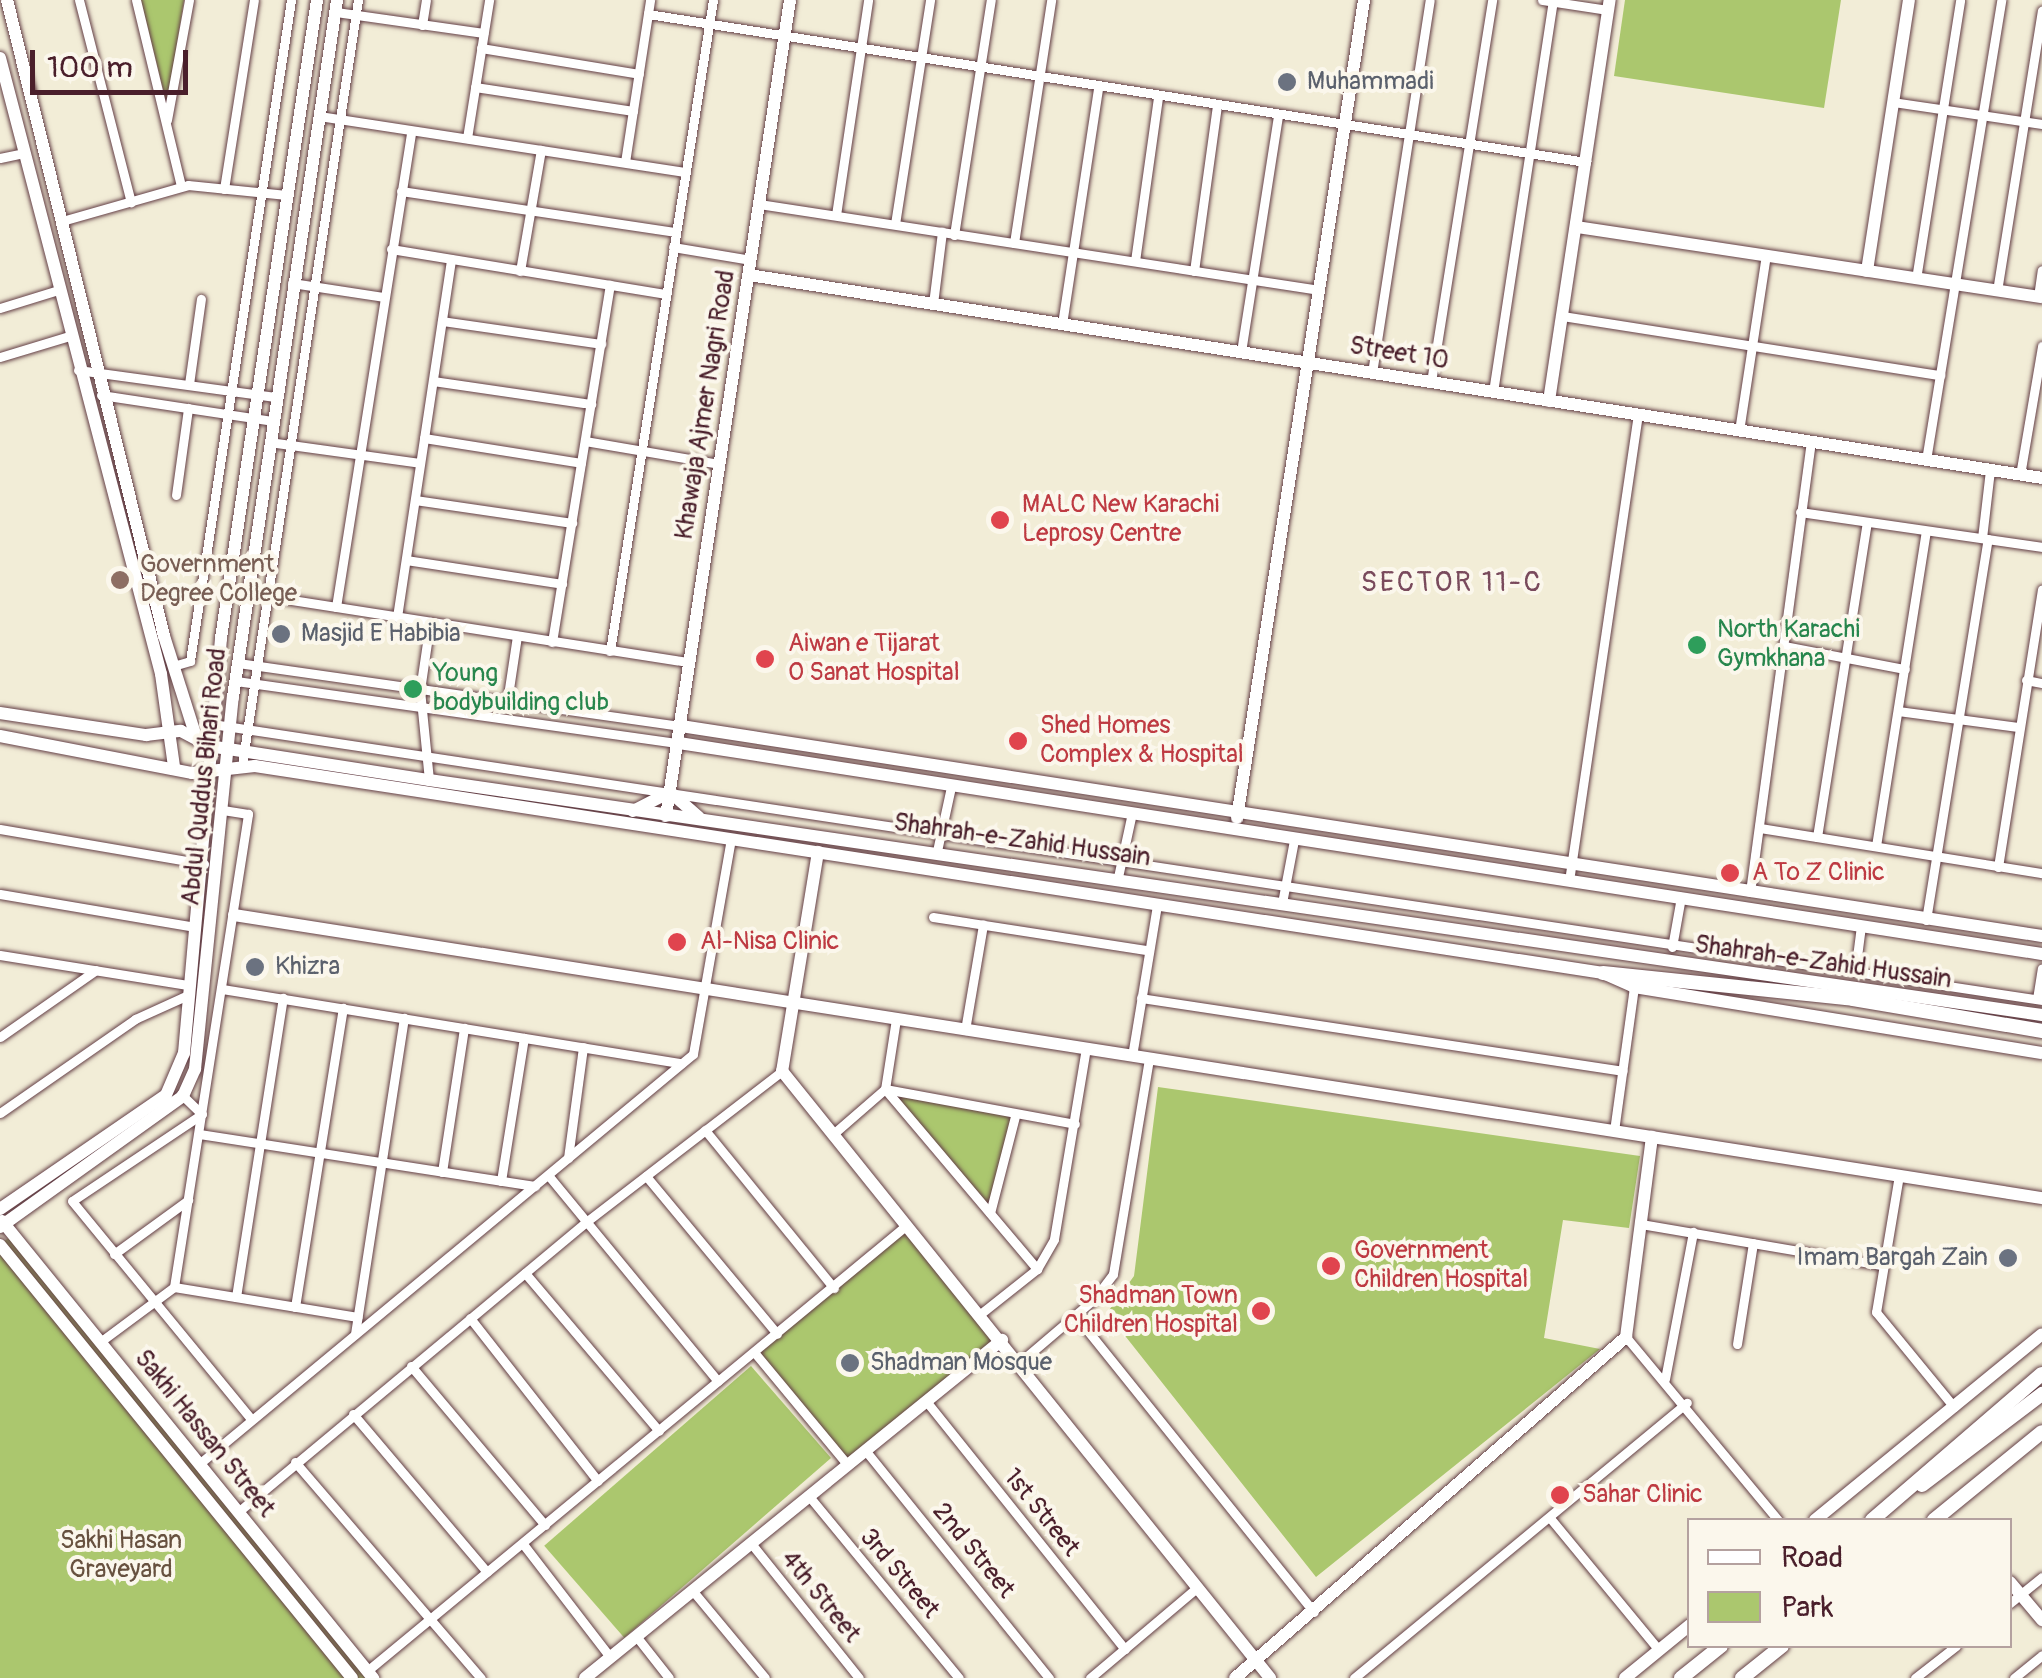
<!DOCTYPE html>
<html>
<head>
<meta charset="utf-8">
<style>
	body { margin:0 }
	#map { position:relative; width:2042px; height:1678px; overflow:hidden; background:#f2edd7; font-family:Pangolin,sans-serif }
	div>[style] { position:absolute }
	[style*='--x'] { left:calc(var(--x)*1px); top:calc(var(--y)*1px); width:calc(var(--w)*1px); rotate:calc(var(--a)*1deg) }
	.green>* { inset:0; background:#abc76e; transform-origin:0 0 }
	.roads { filter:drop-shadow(0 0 2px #633e45) drop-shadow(0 0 2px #633e45) }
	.street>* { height:9px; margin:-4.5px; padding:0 4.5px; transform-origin:4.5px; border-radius:4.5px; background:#fff }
	.secondary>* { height:12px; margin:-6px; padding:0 6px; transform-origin:6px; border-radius:6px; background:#fff }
	.primary>* { height:14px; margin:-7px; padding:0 7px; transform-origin:7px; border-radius:7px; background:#fff }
	.dots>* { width:28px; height:28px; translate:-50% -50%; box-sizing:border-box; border:5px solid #fbf7ec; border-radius:50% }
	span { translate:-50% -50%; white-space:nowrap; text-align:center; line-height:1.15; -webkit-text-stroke:8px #fbf7ec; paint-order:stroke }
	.worship-label { font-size:25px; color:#5b616d }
	.left { translate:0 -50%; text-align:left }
	.right { translate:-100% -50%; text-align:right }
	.street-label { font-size:25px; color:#4a1f2b }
	.health-label { font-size:25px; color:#be3a42 }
	.education-label { font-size:25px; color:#785e54 }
	.leisure-label { font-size:25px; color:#27864d }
	.park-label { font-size:25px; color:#67513f }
	.neighbourhood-label { font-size:28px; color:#794a5c; letter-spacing:2.5px }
	.legend { position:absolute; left:1687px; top:1518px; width:325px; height:130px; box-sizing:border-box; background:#fbf7ec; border:2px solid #b4a19f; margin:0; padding:12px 18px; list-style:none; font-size:30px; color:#4a1f2b }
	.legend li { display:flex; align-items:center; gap:20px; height:50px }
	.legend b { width:50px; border:2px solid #b4a19f }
	.scale { position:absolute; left:30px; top:50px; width:158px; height:45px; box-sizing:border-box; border:5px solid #4a1f2b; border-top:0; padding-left:12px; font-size:30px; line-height:35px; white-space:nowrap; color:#4a1f2b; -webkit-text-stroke:8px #fbf7ec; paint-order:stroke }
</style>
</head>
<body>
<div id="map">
	<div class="green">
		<i style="clip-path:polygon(141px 0,184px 0,167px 105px)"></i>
		<i style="clip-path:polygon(1625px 0,1841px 0,1824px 108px,1614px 76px)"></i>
		<i style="clip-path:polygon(1158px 1087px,1640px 1156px,1629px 1228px,1563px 1220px,1544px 1338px,1600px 1349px,1316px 1577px,1107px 1313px,1134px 1276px)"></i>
		<i style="clip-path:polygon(885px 1089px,1015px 1116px,990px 1213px)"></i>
		<i style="left:903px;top:1228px;width:149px;height:194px;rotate:49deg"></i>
		<i style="clip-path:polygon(13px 1235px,373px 1678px,0 1678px,0 1244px)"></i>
		<i style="left:751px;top:1366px;width:122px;height:274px;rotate:49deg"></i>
	</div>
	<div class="roads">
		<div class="street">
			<i style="--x:79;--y:0;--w:209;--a:75.6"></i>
			<i style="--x:136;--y:0;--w:191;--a:76.4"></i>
			<i style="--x:1542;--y:0;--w:67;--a:8.6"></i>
			<i style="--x:336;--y:12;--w:149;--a:8.1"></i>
			<i style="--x:648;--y:14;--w:950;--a:8.97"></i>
			<i style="--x:422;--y:25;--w:25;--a:-81"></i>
			<i style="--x:481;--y:48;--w:160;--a:9.3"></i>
			<i style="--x:475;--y:87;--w:160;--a:8.6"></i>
			<i style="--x:1893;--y:102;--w:151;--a:8.4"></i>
			<i style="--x:319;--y:116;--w:370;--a:8.7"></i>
			<i style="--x:167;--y:120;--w:122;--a:-79.6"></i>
			<i style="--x:467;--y:138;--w:140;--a:-80.9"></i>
			<i style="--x:0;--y:158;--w:25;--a:-12"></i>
			<i style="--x:625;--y:162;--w:164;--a:-81.2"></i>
			<i style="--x:224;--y:189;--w:191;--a:-81"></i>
			<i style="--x:401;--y:191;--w:278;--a:8.5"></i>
			<i style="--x:759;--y:204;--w:567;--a:8.73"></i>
			<i style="--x:836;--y:215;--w:217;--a:-81.5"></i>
			<i style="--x:62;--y:221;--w:131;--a:-15.9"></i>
			<i style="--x:188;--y:185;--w:99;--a:5.8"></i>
			<i style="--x:895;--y:224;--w:227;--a:-81.1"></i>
			<i style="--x:954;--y:235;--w:238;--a:-81.1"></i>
			<i style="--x:1014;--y:243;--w:246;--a:-81.3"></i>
			<i style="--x:673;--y:247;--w:79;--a:9.5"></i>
			<i style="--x:391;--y:249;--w:279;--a:9.3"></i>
			<i style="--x:1135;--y:261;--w:166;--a:-82"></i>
			<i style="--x:520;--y:271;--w:123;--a:-80.2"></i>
			<i style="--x:1194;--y:271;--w:168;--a:-82.1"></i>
			<i style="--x:1916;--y:279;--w:282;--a:-81"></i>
			<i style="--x:292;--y:283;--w:92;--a:8.7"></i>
			<i style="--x:1997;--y:291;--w:284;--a:-80.9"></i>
			<i style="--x:2038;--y:297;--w:27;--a:-82"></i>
			<i style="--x:933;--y:304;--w:73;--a:-82.9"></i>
			<i style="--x:0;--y:308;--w:61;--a:-17.2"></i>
			<i style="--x:1562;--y:316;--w:383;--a:8.9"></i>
			<i style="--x:442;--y:321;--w:161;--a:8.2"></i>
			<i style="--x:1062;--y:324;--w:239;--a:-81.3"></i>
			<i style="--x:1241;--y:352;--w:239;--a:-81.1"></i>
			<i style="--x:0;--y:357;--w:72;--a:-16.9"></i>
			<i style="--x:78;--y:370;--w:199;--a:7.8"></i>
			<i style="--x:1372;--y:373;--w:377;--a:-81.2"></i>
			<i style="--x:433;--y:381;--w:160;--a:8.3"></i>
			<i style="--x:1431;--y:382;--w:387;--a:-80.9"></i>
			<i style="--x:189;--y:384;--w:86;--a:-82"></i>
			<i style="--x:1493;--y:392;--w:397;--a:-81.3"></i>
			<i style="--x:101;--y:395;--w:173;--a:8.6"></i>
			<i style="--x:1739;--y:431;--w:178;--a:-81.3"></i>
			<i style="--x:424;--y:438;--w:159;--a:9"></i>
			<i style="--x:585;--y:441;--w:137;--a:9.7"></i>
			<i style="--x:269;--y:442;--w:152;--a:7.9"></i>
			<i style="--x:1926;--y:460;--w:466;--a:-80.7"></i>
			<i style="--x:2020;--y:475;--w:131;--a:-80.3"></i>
			<i style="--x:176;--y:495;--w:88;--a:-82.1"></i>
			<i style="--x:415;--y:500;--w:159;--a:8.3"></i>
			<i style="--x:1800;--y:512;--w:245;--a:8.2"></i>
			<i style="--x:1982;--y:538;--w:68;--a:-83.3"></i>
			<i style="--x:406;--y:560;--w:158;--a:8.7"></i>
			<i style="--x:247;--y:593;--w:448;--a:8.9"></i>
			<i style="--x:336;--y:607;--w:481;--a:-81"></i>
			<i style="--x:397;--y:617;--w:362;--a:-81.4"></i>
			<i style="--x:552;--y:642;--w:362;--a:-80.8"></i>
			<i style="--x:1784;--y:646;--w:123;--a:10.8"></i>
			<i style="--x:610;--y:651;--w:659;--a:-81.01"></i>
			<i style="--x:238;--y:663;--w:447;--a:8.1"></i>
			<i style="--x:173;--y:666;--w:18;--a:-16"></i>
			<i style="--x:190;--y:661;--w:669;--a:-81.31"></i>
			<i style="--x:2026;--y:680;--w:16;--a:11"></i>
			<i style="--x:236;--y:681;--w:447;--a:8"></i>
			<i style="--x:507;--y:702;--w:67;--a:-81.4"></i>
			<i style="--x:1898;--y:711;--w:121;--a:7.6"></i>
			<i style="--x:212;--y:724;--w:1851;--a:8.58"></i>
			<i style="--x:242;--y:765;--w:774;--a:-81.38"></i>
			<i style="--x:429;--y:780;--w:90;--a:-95.7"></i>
			<i style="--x:420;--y:690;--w:69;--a:-81.6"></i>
			<i style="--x:1760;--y:828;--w:286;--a:9.1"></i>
			<i style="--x:0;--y:829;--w:207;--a:9.7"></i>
			<i style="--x:1817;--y:837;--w:319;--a:-81"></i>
			<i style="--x:1876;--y:846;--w:319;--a:-81"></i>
			<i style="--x:937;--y:851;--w:66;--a:-77.7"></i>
			<i style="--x:1998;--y:867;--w:281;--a:-81"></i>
			<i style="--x:1118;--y:877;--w:66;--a:-77.7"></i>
			<i style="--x:1569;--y:881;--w:471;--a:-81.6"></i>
			<i style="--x:1750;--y:892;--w:454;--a:-82.3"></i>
			<i style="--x:0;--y:894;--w:198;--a:9.6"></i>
			<i style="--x:1282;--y:903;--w:64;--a:-79.2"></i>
			<i style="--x:933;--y:917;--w:217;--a:8.8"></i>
			<i style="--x:1926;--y:920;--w:386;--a:-80.8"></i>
			<i style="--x:1672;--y:947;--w:51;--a:-79.8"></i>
			<i style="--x:0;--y:955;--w:190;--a:9.1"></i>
			<i style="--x:1855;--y:972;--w:46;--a:-82.6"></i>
			<i style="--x:222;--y:989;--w:465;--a:9.2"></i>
			<i style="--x:1141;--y:998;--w:487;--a:8.6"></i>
			<i style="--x:2037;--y:999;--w:31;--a:-81"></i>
			<i style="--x:896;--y:1019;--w:71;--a:98.9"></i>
			<i style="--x:885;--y:1089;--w:236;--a:49.8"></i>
			<i style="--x:965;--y:1030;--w:107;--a:-80.3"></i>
			<i style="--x:0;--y:1037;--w:117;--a:-34.9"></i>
			<i style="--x:1132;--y:1056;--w:153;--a:-80.6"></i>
			<i style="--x:181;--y:1094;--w:29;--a:44"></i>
			<i style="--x:202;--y:1114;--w:156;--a:146.2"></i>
			<i style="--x:72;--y:1201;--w:282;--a:50.6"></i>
			<i style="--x:0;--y:1113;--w:165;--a:-34.8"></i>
			<i style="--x:135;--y:1019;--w:56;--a:-24.3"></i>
			<i style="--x:705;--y:1130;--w:204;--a:50.8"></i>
			<i style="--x:1614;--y:1131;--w:145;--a:-82.1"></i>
			<i style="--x:199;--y:1134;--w:340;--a:8.8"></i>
			<i style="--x:832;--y:1135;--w:70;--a:-41"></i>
			<i style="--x:885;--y:1089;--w:193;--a:10.4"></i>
			<i style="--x:568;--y:1158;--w:112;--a:-82.3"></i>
			<i style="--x:442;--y:1172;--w:146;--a:-81.3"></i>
			<i style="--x:548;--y:1175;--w:267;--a:50.5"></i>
			<i style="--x:1899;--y:1175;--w:139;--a:99.5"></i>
			<i style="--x:1876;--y:1312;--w:123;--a:50.6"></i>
			<i style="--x:646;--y:1176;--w:205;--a:50.3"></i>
			<i style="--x:501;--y:1181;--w:145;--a:-80.9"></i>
			<i style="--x:990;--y:1213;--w:100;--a:-75.5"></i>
			<i style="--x:1641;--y:1224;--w:244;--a:9.7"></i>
			<i style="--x:114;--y:1254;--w:92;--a:-36.1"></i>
			<i style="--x:525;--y:1273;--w:207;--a:49.7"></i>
			<i style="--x:174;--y:1287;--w:186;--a:9.3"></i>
			<i style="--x:236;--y:1297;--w:303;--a:-81.1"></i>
			<i style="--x:295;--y:1307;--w:303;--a:-80.9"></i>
			<i style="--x:979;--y:1315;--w:74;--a:-38.4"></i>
			<i style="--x:1037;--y:1269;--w:34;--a:-60"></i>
			<i style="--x:1054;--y:1239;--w:194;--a:-80.5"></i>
			<i style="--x:1075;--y:1315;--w:381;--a:51.2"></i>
			<i style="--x:470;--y:1318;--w:207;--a:51.9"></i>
			<i style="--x:355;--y:1334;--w:320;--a:-81.2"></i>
			<i style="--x:1626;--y:1337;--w:238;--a:50.3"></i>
			<i style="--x:100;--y:1342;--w:92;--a:-36.6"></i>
			<i style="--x:174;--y:1287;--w:479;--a:-81.1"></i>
			<i style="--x:248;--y:814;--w:24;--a:-171"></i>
			<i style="--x:1737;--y:1344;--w:102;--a:-81"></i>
			<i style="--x:754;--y:1352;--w:146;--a:50.3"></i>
			<i style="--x:1019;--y:1363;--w:100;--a:-40.5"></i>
			<i style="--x:1095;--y:1298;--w:30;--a:-53"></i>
			<i style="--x:1113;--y:1274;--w:219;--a:-80.5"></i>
			<i style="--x:411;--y:1366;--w:208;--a:49.9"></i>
			<i style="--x:1665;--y:1379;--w:150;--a:-79.2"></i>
			<i style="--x:926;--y:1401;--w:318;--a:51.3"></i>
			<i style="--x:353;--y:1414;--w:207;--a:49.7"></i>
			<i style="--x:865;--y:1450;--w:293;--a:51.1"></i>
			<i style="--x:295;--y:1462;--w:285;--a:49.3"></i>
			<i style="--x:199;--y:1464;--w:642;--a:-39.69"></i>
			<i style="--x:693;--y:1054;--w:218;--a:-80"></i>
			<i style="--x:808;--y:1495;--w:237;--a:50.5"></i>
			<i style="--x:238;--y:1512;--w:453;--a:-39.8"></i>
			<i style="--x:586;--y:1222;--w:247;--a:-37.6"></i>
			<i style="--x:1550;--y:1518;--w:171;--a:50.5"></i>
			<i style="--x:750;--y:1542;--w:174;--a:51.3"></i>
			<i style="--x:523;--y:1544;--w:143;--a:52.4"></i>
			<i style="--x:692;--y:1590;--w:114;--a:50.3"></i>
			<i style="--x:2010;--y:1603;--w:41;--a:-39.1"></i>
			<i style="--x:636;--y:1636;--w:53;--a:51.8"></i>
			<i style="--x:367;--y:1671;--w:695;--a:-39.57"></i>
			<i style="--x:1090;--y:1678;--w:136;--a:-40.2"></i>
			<i style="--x:1354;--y:1678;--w:432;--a:-39.6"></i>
			<i style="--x:1915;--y:1678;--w:52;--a:-38"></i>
			<i style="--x:2014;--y:1678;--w:36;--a:-39"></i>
		</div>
		<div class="secondary">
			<i style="--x:7;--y:0;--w:655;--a:76.13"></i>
			<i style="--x:164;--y:636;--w:103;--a:72.4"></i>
			<i style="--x:0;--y:58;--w:637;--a:75.35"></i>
			<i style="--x:161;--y:674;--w:94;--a:82"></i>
			<i style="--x:1577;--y:227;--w:470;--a:8.6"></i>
			<i style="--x:1867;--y:271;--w:274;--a:-81.2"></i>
			<i style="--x:749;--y:275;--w:1309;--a:8.92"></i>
			<i style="--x:1549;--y:401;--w:406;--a:-81.4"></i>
			<i style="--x:0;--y:713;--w:148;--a:8.6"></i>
			<i style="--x:146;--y:735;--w:35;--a:-7"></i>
			<i style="--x:181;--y:731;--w:32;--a:28"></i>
			<i style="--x:209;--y:746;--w:223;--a:8.8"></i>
			<i style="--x:429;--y:780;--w:1630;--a:8.29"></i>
			<i style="--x:681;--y:726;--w:1377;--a:8.77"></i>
			<i style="--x:0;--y:736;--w:196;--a:10.9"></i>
			<i style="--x:192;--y:773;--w:63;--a:-6.3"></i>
			<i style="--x:255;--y:766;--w:1364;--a:8.73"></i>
			<i style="--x:1603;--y:973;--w:34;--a:24"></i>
			<i style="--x:1634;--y:987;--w:413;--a:9.2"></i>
			<i style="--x:679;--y:743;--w:1379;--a:8.8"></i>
			<i style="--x:633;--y:811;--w:42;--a:-27.2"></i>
			<i style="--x:670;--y:792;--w:38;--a:41"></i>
			<i style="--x:666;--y:816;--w:825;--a:-81.36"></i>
			<i style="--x:1237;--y:818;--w:828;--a:-81.17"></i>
			<i style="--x:818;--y:852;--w:222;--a:99.3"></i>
			<i style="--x:782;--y:1071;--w:779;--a:51.2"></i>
			<i style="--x:234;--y:915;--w:1830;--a:8.9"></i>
			<i style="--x:0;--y:1209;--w:201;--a:-34.5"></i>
			<i style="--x:166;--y:1095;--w:46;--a:-66.8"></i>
			<i style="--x:184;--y:1053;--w:417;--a:-84.9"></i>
			<i style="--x:221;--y:638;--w:645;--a:-81.44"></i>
			<i style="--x:2;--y:1221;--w:589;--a:50.93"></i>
			<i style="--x:0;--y:1227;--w:225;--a:-35.6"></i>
			<i style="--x:183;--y:1096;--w:30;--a:-66"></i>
			<i style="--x:195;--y:1069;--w:374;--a:-84.2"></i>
			<i style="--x:233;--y:697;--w:705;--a:-81.51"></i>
			<i style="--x:0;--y:1245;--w:558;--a:50.89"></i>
			<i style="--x:1815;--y:1520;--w:293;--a:-39.3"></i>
			<i style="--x:2010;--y:1582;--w:50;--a:49.9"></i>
			<i style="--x:585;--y:1678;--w:537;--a:-39.03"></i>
			<i style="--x:1235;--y:1678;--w:519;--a:-41.09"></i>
			<i style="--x:1626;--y:1337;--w:202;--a:-82.6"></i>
			<i style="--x:1625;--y:1678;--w:84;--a:-39.2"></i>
		</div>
		<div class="primary">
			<i style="--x:1603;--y:973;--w:251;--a:5.9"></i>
			<i style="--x:1853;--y:999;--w:192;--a:9.6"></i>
			<i style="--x:1922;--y:1485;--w:151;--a:-37.2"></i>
			<i style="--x:1872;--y:1520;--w:224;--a:-40.7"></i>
			<i style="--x:1934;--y:1520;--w:139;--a:-39.2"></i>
			<i style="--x:1681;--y:1678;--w:51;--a:-38.7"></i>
			<i style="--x:1742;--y:1678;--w:51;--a:-38.7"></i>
		</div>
	</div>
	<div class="dots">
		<i style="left:1287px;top:82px;background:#6b7280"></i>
		<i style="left:1000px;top:520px;background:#e0444e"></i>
		<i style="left:120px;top:580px;background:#8d6e63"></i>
		<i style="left:281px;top:634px;background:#6b7280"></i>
		<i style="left:1697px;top:645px;background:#2e9e5b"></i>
		<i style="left:765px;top:659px;background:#e0444e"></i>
		<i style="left:413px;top:689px;background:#2e9e5b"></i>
		<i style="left:1018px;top:741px;background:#e0444e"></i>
		<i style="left:1730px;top:873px;background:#e0444e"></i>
		<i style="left:677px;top:942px;background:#e0444e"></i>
		<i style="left:255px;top:967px;background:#6b7280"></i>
		<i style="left:2008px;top:1258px;background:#6b7280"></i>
		<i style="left:1331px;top:1266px;background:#e0444e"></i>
		<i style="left:1261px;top:1311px;background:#e0444e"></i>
		<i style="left:850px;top:1363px;background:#6b7280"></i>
		<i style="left:1560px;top:1495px;background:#e0444e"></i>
	</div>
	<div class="worship-label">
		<span class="left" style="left:1307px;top:82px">Muhammadi</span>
		<span class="left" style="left:301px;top:634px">Masjid E Habibia</span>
		<span class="left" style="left:275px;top:967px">Khizra</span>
		<span class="right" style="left:1988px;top:1258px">Imam Bargah Zain</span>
		<span class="left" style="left:870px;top:1363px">Shadman Mosque</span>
	</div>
	<div class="street-label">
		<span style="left:1399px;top:354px;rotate:9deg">Street 10</span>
		<span style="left:706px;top:405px;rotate:-81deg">Khawaja Ajmer Nagri Road</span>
		<span style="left:205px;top:777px;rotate:-84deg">Abdul Quddus Bihari Road</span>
		<span style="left:1022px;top:841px;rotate:8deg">Shahrah-e-Zahid Hussain</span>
		<span style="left:1823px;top:963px;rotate:8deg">Shahrah-e-Zahid Hussain</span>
		<span style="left:204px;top:1434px;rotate:51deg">Sakhi Hassan Street</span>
		<span style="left:1041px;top:1513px;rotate:51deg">1st Street</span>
		<span style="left:973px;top:1551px;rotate:51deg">2nd Street</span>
		<span style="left:899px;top:1574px;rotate:50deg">3rd Street</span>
		<span style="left:820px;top:1597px;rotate:51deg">4th Street</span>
	</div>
	<div class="health-label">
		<span class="left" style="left:1022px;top:520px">MALC New Karachi<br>Leprosy Centre</span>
		<span class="left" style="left:788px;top:659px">Aiwan e Tijarat<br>O Sanat Hospital</span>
		<span class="left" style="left:1040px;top:741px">Shed Homes<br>Complex &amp; Hospital</span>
		<span class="left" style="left:1752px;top:873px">A To Z Clinic</span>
		<span class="left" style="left:700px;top:942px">Al-Nisa Clinic</span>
		<span class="left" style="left:1354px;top:1266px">Government<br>Children Hospital</span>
		<span class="right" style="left:1238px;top:1311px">Shadman Town<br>Children Hospital</span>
		<span class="left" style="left:1582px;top:1495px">Sahar Clinic</span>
	</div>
	<div class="education-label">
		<span class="left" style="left:140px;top:580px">Government<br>Degree College</span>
	</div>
	<div class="leisure-label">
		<span class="left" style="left:1717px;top:645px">North Karachi<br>Gymkhana</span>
		<span class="left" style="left:433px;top:689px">Young<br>bodybuilding club</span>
	</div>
	<div class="park-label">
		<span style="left:121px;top:1556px">Sakhi Hasan<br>Graveyard</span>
	</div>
	<div class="neighbourhood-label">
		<span style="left:1452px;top:583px">SECTOR 11-C</span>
	</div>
	<ul class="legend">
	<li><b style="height:12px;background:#fff"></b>Road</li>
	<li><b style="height:28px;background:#abc76e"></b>Park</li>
	</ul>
	<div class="scale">100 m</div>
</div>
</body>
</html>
